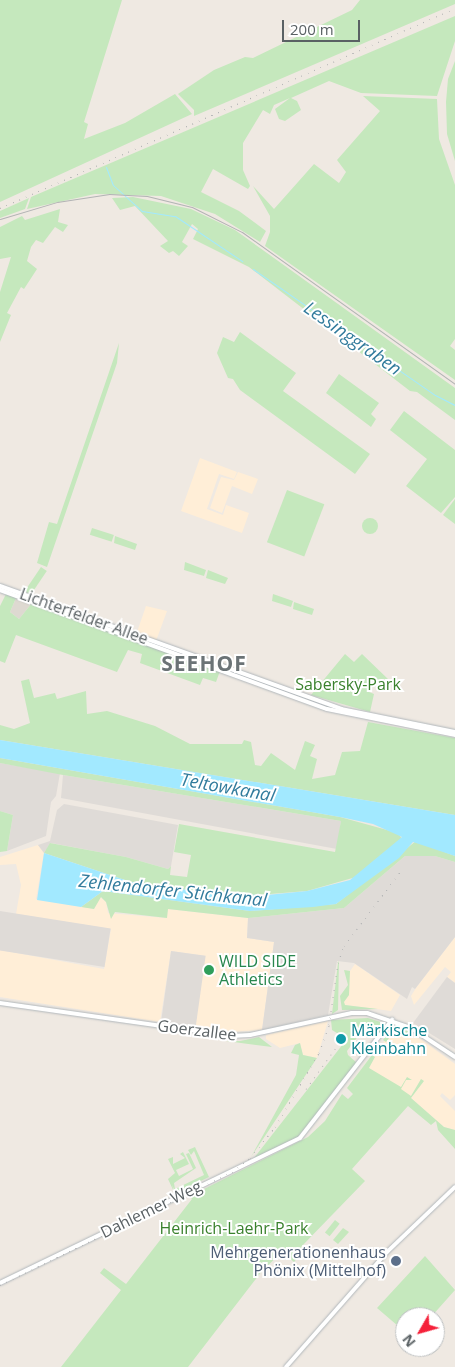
<!DOCTYPE html>
<html>
<head>
<meta charset="utf-8">
<style>
	body { margin:0 }
	#map { position:relative; width:455px; height:1367px; overflow:hidden; background:#efe9e2; font-family:"Open Sans",sans-serif }
	div>[style] { position:absolute }
	[style*='--x'] { left:calc(var(--x)*1px); top:calc(var(--y)*1px); width:calc(var(--w)*1px); rotate:calc(var(--a)*1deg) }
	.commercial>* { inset:0; background:#ffeed7 }
	.industrial>* { inset:0; background:#dfdbd7; transform-origin:0 0 }
	.education>* { inset:0; background:#ded9d1 }
	.green>* { inset:0; background:#c5e8bd; transform-origin:0 0 }
	.round { border-radius:50% }
	.water>* { inset:0; background:#a2e9ff }
	.stream>* { height:1px; margin:-0.5px; padding:0 0.5px; transform-origin:0.5px; border-radius:0.5px; background:#a2e9ff }
	.roads { filter:drop-shadow(0 0 1px #b1b7bb) drop-shadow(0 0 1px #b1b7bb) }
	.secondary>* { height:4px; margin:-2px; padding:0 2px; transform-origin:2px; border-radius:2px; background:#fff }
	.tram>* { height:1px; margin:-0.5px; padding:0 0.5px; transform-origin:0.5px; border-radius:0.5px; background:#b2b3b4 }
	.rail>* { height:1px; margin-top:-0.5px; transform-origin:0; background:repeating-linear-gradient(90deg,#b2b3b4 0 1px,transparent 0 7px) }
	.dots>* { width:14px; height:14px; translate:-50% -50%; box-sizing:border-box; border:2px solid #fff; border-radius:50% }
	span { translate:-50% -50%; white-space:nowrap; text-align:center; line-height:1.15; -webkit-text-stroke:4px #fff; paint-order:stroke }
	.street-label { font-size:16px; color:#5a6164 }
	.park-label { font-size:16px; color:#3a812d }
	.leisure-label { font-size:16px; color:#27864d }
	.left { translate:0 -50%; text-align:left }
	.culture-label { font-size:16px; color:#0d838f }
	.service-label { font-size:16px; color:#4e5e75 }
	.right { translate:-100% -50%; text-align:right }
	.water-label { font-size:18px; color:#317b9c; font-style:italic }
	.district-label { font-size:21px; color:#6b7376; font-weight:700; letter-spacing:1px }
	.north { position:absolute; left:395px; top:1307px; width:50px; height:50px; box-sizing:border-box; background:#fff; border:1px solid #bdc0c1; border-radius:50%; rotate:232deg; font-size:14px; font-weight:700; line-height:20px; text-align:center; color:#5a6164 }
	.north::after { content:''; display:block; margin:auto; width:18px; height:22px; background:#f5213a; clip-path:polygon(50% 0,100% 100%,50% 72%,0 100%) }
	.scale { position:absolute; left:282px; top:20px; width:78px; height:22px; box-sizing:border-box; border:2px solid #5a6164; border-top:0; padding-left:6px; font-size:15px; line-height:18px; white-space:nowrap; color:#5a6164; -webkit-text-stroke:4px #fff; paint-order:stroke }
</style>
</head>
<body>
<div id="map">
	<div class="commercial">
		<i style="clip-path:polygon(200px 458px,237px 472px,234px 479px,219px 474px,207px 509px,223px 515px,226px 505px,249px 513px,242px 533px,181px 511px)"></i>
		<i style="clip-path:polygon(238px 472px,258px 479px,252px 494px,232px 486px,222px 513px,210px 508px,221px 477px,234px 480px)"></i>
		<i style="clip-path:polygon(146px 606px,167px 611px,156px 641px,137px 632px)"></i>
		<i style="clip-path:polygon(38px 845px,44px 853px,36px 899px,94px 909px,100px 897px,106px 902px,108px 913px,166px 918px,168px 909px,248px 918px,247px 938px,274px 942px,262px 1030px,230px 1032px,195px 1027px,205px 956px,171px 951px,160px 1022px,0 997px,0 950px,104px 969px,111px 929px,16px 914px,21px 885px,16px 864px,0 865px,0 857px)"></i>
		<i style="clip-path:polygon(455px 937px,455px 983px,447px 977px,451px 972px,445px 967px,414px 1005px,411px 996px,416px 988px)"></i>
		<i style="clip-path:polygon(355px 964px,400px 995px,391px 1011px,345px 1005px,343px 1002px,349px 995px,348px 974px)"></i>
		<i style="clip-path:polygon(328px 1021px,317px 1058px,303px 1055px,300px 1043px,280px 1048px,266px 1039px,266px 1035px)"></i>
		<i style="clip-path:polygon(396px 1027px,422px 1040px,455px 1064px,455px 1095px,450px 1100px,442px 1093px,440px 1096px,455px 1111px,455px 1130px,444px 1127px,411px 1098px,365px 1065px)"></i>
	</div>
	<div class="industrial">
		<i style="clip-path:polygon(0 763px,60px 773px,56px 796px,51px 802px,46px 836px,7px 851px,13px 815px,0 811px)"></i>
		<i style="clip-path:polygon(63px 775px,341px 821px,337px 849px,61px 798px)"></i>
		<i style="clip-path:polygon(64px 804px,178px 825px,171px 866px,168px 869px,126px 857px,51px 843px,44px 853px,38px 845px,50px 841px,57px 810px)"></i>
		<i style="clip-path:polygon(405px 856px,435px 856px,455px 862px,455px 937px,415px 989px,412px 987px,407px 999px,354px 963px,337px 961px,328px 1015px,262px 1030px,274px 942px,247px 938px,248px 918px,344px 908px)"></i>
		<i style="left:0;top:911px;width:112px;height:39px;rotate:9deg"></i>
		<i style="left:171px;top:951px;width:35px;height:72px;rotate:8deg"></i>
		<i style="clip-path:polygon(447px 977px,455px 983px,455px 1049px,413px 1023px)"></i>
	</div>
	<div class="education">
		<i style="clip-path:polygon(16px 598px,32px 603px,19px 619px,10px 612px)"></i>
	</div>
	<div class="green">
		<i style="clip-path:polygon(0 0,122px 0,84px 122px,88px 124px,84px 139px,125px 123px,175px 94px,192px 114px,0 202px)"></i>
		<i style="clip-path:polygon(360px 0,455px 0,455px 4px,194px 116px,194px 110px,178px 94px,214px 70px,245px 57px,253px 58px,352px 10px)"></i>
		<i style="clip-path:polygon(455px 16px,455px 41px,437px 96px,361px 93px,329px 81px,291px 98px,297px 101px,301px 110px,285px 121px,279px 119px,275px 109px,290px 98px,274px 105px,270px 114px,263px 110px,243px 143px,243px 170px,250px 186px,248px 189px,213px 169px,201px 192px,239px 211px,266px 231px,260px 242px,215px 214px,161px 196px,95px 194px,27px 209px,31px 197px)"></i>
		<i style="clip-path:polygon(455px 61px,455px 161px,447px 134px,446px 102px,448px 79px)"></i>
		<i style="clip-path:polygon(363px 96px,437px 99px,439px 139px,455px 185px,455px 339px,450px 346px,455px 350px,455px 380px,265px 246px,270px 232px,270px 216px,253px 186px,274px 209px,314px 164px,339px 183px,346px 172px,337px 160px,380px 111px)"></i>
		<i style="clip-path:polygon(133px 197px,191px 209px,235px 230px,455px 388px,455px 420px,417px 392px,410px 391px,249px 267px,193px 239px,198px 229px,192px 224px,182px 242px,188px 246px,179px 256px,173px 251px,169px 253px,160px 246px,168px 241px,135px 206px,120px 210px,112px 198px)"></i>
		<i style="clip-path:polygon(29px 198px,25px 209px,0 218px,0 211px)"></i>
		<i style="clip-path:polygon(60px 209px,58px 222px,68px 225px,63px 232px,55px 227px,43px 243px,36px 240px,31px 247px,27px 261px,37px 269px,24px 289px,21px 287px,7px 313px,11px 315px,0 342px,0 292px,11px 257px,0 259px,0 227px,22px 216px,25px 220px)"></i>
		<i style="clip-path:polygon(240px 332px,296px 373px,283px 391px,370px 454px,355px 474px,240px 390px,233px 379px,228px 378px,217px 353px,223px 337px,234px 342px)"></i>
		<i style="clip-path:polygon(119px 343px,117px 363px,47px 567px,37px 563px,49px 522px,57px 524px)"></i>
		<i style="clip-path:polygon(339px 374px,379px 403px,371px 414px,376px 419px,371px 427px,326px 393px)"></i>
		<i style="clip-path:polygon(404px 411px,455px 450px,455px 497px,441px 513px,406px 486px,427px 459px,390px 430px)"></i>
		<i style="left:287px;top:490px;width:40px;height:56px;rotate:21deg"></i>
		<i style="clip-path:polygon(455px 499px,455px 524px,443px 515px)"></i>
		<i class="round" style="left:362px;top:518px;width:16px;height:16px"></i>
		<i style="left:92px;top:528px;width:23px;height:7px;rotate:18deg"></i>
		<i style="clip-path:polygon(115px 536px,137px 544px,135px 550px,114px 543px)"></i>
		<i style="clip-path:polygon(185px 562px,206px 570px,204px 576px,184px 570px)"></i>
		<i style="left:41px;top:567px;width:7px;height:29px;rotate:34deg"></i>
		<i style="clip-path:polygon(208px 570px,228px 578px,225px 584px,206px 578px)"></i>
		<i style="clip-path:polygon(6px 594px,16px 598px,10px 612px,19px 619px,32px 603px,220px 671px,216px 682px,203px 678px,200px 685px,140px 663px,142px 654px,128px 650px,117px 672px,16px 635px,5px 663px,0 661px,0 606px)"></i>
		<i style="clip-path:polygon(273px 594px,293px 601px,291px 607px,272px 601px)"></i>
		<i style="clip-path:polygon(294px 602px,314px 609px,312px 615px,293px 609px)"></i>
		<i style="clip-path:polygon(345px 654px,354px 662px,362px 654px,388px 679px,372px 680px,369px 692px,374px 694px,370px 712px,311px 695px)"></i>
		<i style="clip-path:polygon(29px 679px,34px 698px,55px 693px,57px 699px,86px 691px,87px 714px,107px 711px,155px 726px,190px 744px,242px 744px,244px 740px,251px 742px,255px 765px,261px 766px,271px 753px,295px 770px,305px 741px,315px 745px,310px 756px,317px 759px,312px 779px,335px 775px,342px 752px,360px 751px,368px 722px,455px 738px,455px 815px,0 740px,0 725px,14px 729px,30px 723px,21px 681px)"></i>
		<i style="clip-path:polygon(0 758px,340px 817px,398px 833px,402px 839px,356px 877px,307px 891px,258px 895px,216px 894px,131px 882px,44px 853px,50px 843px,126px 857px,168px 869px,171px 866px,170px 875px,187px 877px,191px 855px,174px 852px,179px 824px,335px 852px,341px 821px,63px 775px,0 763px)"></i>
		<i style="clip-path:polygon(0 811px,13px 815px,7px 851px,0 852px)"></i>
		<i style="clip-path:polygon(416px 841px,455px 856px,455px 862px,435px 856px,405px 856px,344px 908px,248px 918px,168px 909px,167px 918px,115px 912px,111px 919px,106px 902px,101px 897px,94px 909px,81px 907px,103px 891px,250px 911px,336px 904px)"></i>
		<i style="clip-path:polygon(339px 961px,338px 1010px,332px 1014px,338px 963px)"></i>
		<i style="clip-path:polygon(344px 970px,350px 971px,349px 995px,344px 1002px,345px 1005px,378px 1009px,342px 1010px,340px 996px,348px 985px)"></i>
		<i style="clip-path:polygon(368px 1018px,387px 1024px,378px 1036px,365px 1027px,347px 1051px,348px 1055px,357px 1063px,298px 1137px,254px 1158px,343px 1044px,345px 1038px,332px 1030px,331px 1020px)"></i>
		<i style="clip-path:polygon(394px 1025px,409px 1032px,407px 1035px,395px 1030px,386px 1042px,383px 1040px)"></i>
		<i style="clip-path:polygon(259px 1037px,272px 1047px,226px 1041px,240px 1041px)"></i>
		<i style="clip-path:polygon(300px 1043px,303px 1055px,317px 1058px,251px 1157px,296px 1075px,299px 1055px,291px 1053px,295px 1045px)"></i>
		<i style="clip-path:polygon(372px 1055px,375px 1057px,369px 1068px,401px 1087px,407px 1077px,412px 1080px,406px 1080px,401px 1089px,411px 1096px,421px 1079px,424px 1081px,411px 1098px,444px 1127px,455px 1130px,455px 1149px,438px 1130px,436px 1121px,431px 1125px,408px 1106px,352px 1169px,365px 1181px,301px 1247px,304px 1250px,294px 1262px,282px 1252px,262px 1271px,188px 1367px,61px 1367px,121px 1290px,100px 1273px,104px 1268px,126px 1284px,192px 1199px,190px 1196px,308px 1137px,325px 1121px,342px 1094px,348px 1099px,353px 1094px,347px 1088px)"></i>
		<i style="clip-path:polygon(195px 1147px,209px 1177px,176px 1193px,172px 1185px,175px 1194px,168px 1179px,175px 1173px,168px 1159px,173px 1157px,173px 1164px,185px 1158px,180px 1154px,183px 1152px,189px 1164px,176px 1170px,179px 1176px,193px 1169px,186px 1154px,189px 1153px,196px 1168px,174px 1183px,175px 1189px,204px 1175px,194px 1151px,191px 1155px,188px 1150px)"></i>
		<i style="left:335px;top:1220px;width:6px;height:16px;rotate:39deg"></i>
		<i style="clip-path:polygon(343px 1228px,349px 1232px,338px 1244px,333px 1240px)"></i>
		<i style="clip-path:polygon(425px 1256px,455px 1290px,431px 1317px,405px 1317px,405px 1332px,377px 1308px)"></i>
	</div>
	<div class="water">
		<i style="clip-path:polygon(0 740px,455px 815px,455px 856px,413px 842px,399px 858px,336px 904px,313px 907px,250px 911px,103px 891px,81px 907px,37px 900px,44px 853px,131px 882px,216px 894px,267px 895px,307px 891px,350px 880px,402px 837px,373px 824px,340px 817px,0 758px)"></i>
	</div>
	<div class="stream">
		<i style="--x:106;--y:167;--w:19;--a:69"></i>
		<i style="--x:113;--y:185;--w:39;--a:42"></i>
		<i style="--x:142;--y:211;--w:33;--a:9"></i>
		<i style="--x:175;--y:216;--w:81;--a:33.9"></i>
		<i style="--x:253;--y:269;--w:221;--a:34.7"></i>
		<i style="--x:435;--y:395;--w:22;--a:27"></i>
	</div>
	<div class="roads">
		<div class="secondary">
			<i style="--x:0;--y:586;--w:363;--a:19.8"></i>
			<i style="--x:341;--y:709;--w:116;--a:11.4"></i>
			<i style="--x:0;--y:590;--w:348;--a:20"></i>
			<i style="--x:327;--y:709;--w:131;--a:11.5"></i>
			<i style="--x:0;--y:1003;--w:233;--a:8.1"></i>
			<i style="--x:231;--y:1036;--w:19;--a:-3"></i>
			<i style="--x:250;--y:1035;--w:104;--a:-12.2"></i>
			<i style="--x:352;--y:1013;--w:15;--a:0"></i>
			<i style="--x:367;--y:1013;--w:46;--a:18.8"></i>
			<i style="--x:411;--y:1028;--w:53;--a:33.4"></i>
			<i style="--x:0;--y:1283;--w:333;--a:-25.8"></i>
			<i style="--x:300;--y:1138;--w:150;--a:-52.1"></i>
			<i style="--x:286;--y:1367;--w:153;--a:-48.7"></i>
			<i style="--x:387;--y:1252;--w:94;--a:-43.7"></i>
		</div>
	</div>
	<div class="tram">
		<i style="--x:0;--y:219;--w:59;--a:-16.6"></i>
		<i style="--x:57;--y:202;--w:53;--a:-8.7"></i>
		<i style="--x:109;--y:194;--w:38;--a:3"></i>
		<i style="--x:147;--y:196;--w:46;--a:13.7"></i>
		<i style="--x:192;--y:207;--w:56;--a:26.6"></i>
		<i style="--x:242;--y:232;--w:262;--a:35.5"></i>
	</div>
	<div class="rail">
		<i style="--x:0;--y:208;--w:497;--a:-23.7"></i>
		<i style="--x:306;--y:1089;--w:58;--a:-54.1"></i>
		<i style="--x:0;--y:1285;--w:258;--a:-26"></i>
		<i style="--x:232;--y:1172;--w:23;--a:-38"></i>
		<i style="--x:250;--y:1158;--w:40;--a:-51"></i>
		<i style="--x:275;--y:1127;--w:86;--a:-59.3"></i>
		<i style="--x:319;--y:1053;--w:30;--a:-70"></i>
		<i style="--x:329;--y:1025;--w:63;--a:-81.7"></i>
		<i style="--x:338;--y:963;--w:18;--a:-71"></i>
		<i style="--x:344;--y:946;--w:93;--a:-52.9"></i>
	</div>
	<div class="dots">
		<i style="left:209px;top:970px;background:#2e9e5b"></i>
		<i style="left:341px;top:1039px;background:#0f9aa8"></i>
		<i style="left:396px;top:1261px;background:#5c6f8a"></i>
	</div>
	<div class="street-label">
		<span style="left:84px;top:616px;rotate:20deg">Lichterfelder Allee</span>
		<span style="left:197px;top:1030px;rotate:7deg">Goerzallee</span>
		<span style="left:151px;top:1209px;rotate:-26deg">Dahlemer Weg</span>
	</div>
	<div class="park-label">
		<span style="left:348px;top:684px">Sabersky-Park</span>
		<span style="left:234px;top:1228px">Heinrich-Laehr-Park</span>
	</div>
	<div class="leisure-label">
		<span class="left" style="left:219px;top:970px">WILD SIDE<br>Athletics</span>
	</div>
	<div class="culture-label">
		<span class="left" style="left:351px;top:1039px">Märkische<br>Kleinbahn</span>
	</div>
	<div class="service-label">
		<span class="right" style="left:386px;top:1261px">Mehrgenerationenhaus<br>Phönix (Mittelhof)</span>
	</div>
	<div class="water-label">
		<span style="left:353px;top:338px;rotate:35deg">Lessinggraben</span>
		<span style="left:228px;top:787px;rotate:10deg">Teltowkanal</span>
		<span style="left:173px;top:890px;rotate:6deg">Zehlendorfer Stichkanal</span>
	</div>
	<div class="district-label">
		<span style="left:204px;top:663px">SEEHOF</span>
	</div>
	<div class="north">N</div>
	<div class="scale">200 m</div>
</div>
</body>
</html>
